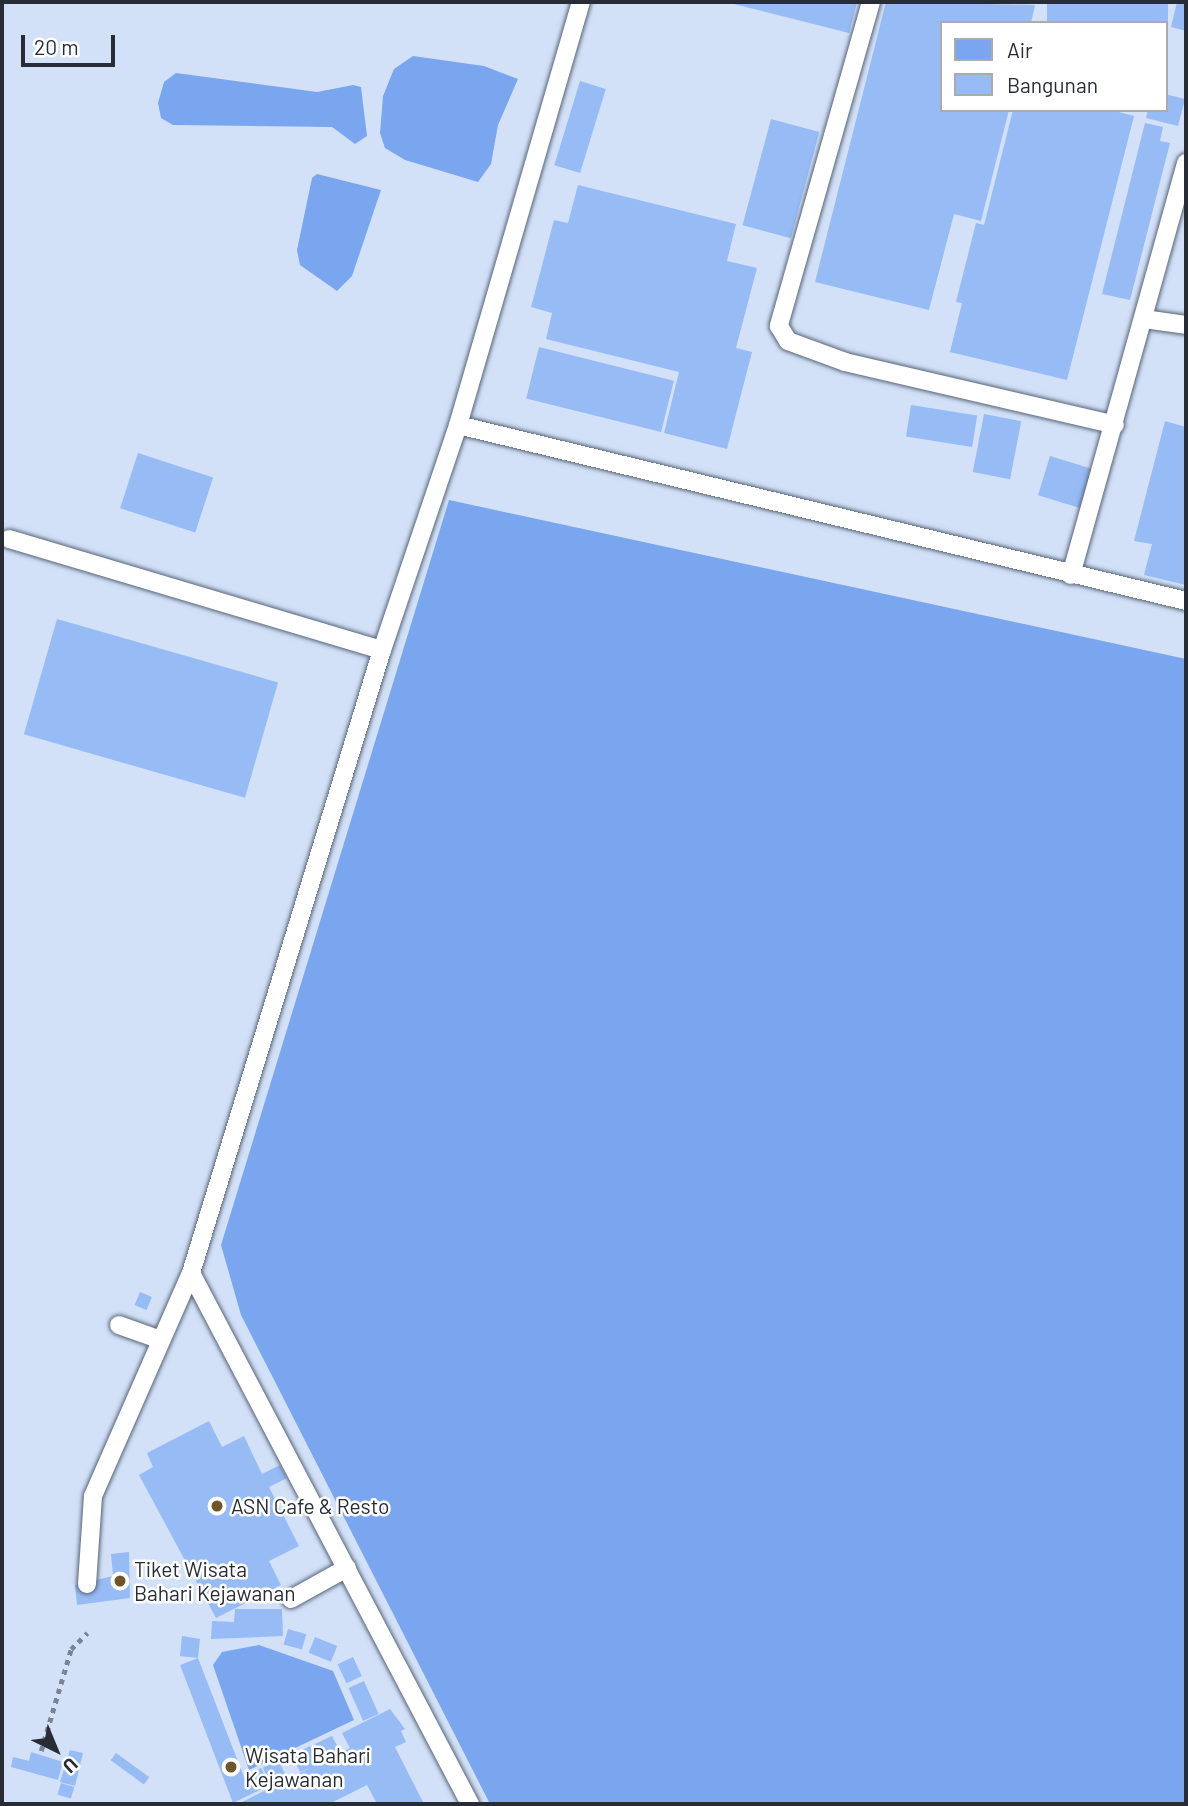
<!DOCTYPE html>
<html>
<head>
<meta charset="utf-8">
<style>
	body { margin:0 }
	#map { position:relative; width:1188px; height:1806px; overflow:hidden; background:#d2e1f8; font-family:Barlow,sans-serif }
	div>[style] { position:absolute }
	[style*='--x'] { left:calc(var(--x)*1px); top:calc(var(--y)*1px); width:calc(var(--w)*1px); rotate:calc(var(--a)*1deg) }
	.water>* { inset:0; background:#79a6ee }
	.building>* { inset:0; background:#96bbf5; transform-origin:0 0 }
	.path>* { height:4.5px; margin-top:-2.25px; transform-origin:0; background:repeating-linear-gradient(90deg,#7a8393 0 5px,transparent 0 10px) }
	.roads { filter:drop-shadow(0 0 2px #576478) drop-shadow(0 0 2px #576478) }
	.service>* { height:18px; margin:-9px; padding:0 9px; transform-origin:9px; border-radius:9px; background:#fff }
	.dots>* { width:19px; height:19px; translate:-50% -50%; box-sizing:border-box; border:4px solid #fff; border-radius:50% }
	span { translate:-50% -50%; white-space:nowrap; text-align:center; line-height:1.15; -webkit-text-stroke:5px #fff; paint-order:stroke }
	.poi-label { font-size:21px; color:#272c35 }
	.left { translate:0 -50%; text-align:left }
	.frame { position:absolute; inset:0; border:4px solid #272c35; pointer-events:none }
	.legend { position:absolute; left:940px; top:21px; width:228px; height:91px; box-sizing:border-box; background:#fff; border:2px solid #a9abae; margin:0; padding:9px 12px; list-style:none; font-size:21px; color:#272c35 }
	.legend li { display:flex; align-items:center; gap:14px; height:35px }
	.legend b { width:35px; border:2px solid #a9abae }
	.north { position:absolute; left:21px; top:1715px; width:70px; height:70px; -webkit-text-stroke:5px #fff; paint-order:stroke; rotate:137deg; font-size:19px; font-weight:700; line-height:28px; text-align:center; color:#272c35 }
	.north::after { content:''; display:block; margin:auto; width:24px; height:32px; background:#272c35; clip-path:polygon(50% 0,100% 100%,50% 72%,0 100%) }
	.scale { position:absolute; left:21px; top:35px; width:94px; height:32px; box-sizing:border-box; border:4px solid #272c35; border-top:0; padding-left:9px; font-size:21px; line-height:24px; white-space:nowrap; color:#272c35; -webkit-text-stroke:5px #fff; paint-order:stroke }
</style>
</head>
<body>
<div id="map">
	<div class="water">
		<i style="clip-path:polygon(413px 56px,484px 66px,518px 79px,498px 125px,491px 164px,478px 182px,405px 160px,385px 148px,380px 133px,383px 96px,394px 69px)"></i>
		<i style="clip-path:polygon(176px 73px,317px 92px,353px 85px,361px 87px,367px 136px,355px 144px,332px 127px,173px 125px,161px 118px,158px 103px,164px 82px)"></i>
		<i style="clip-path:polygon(317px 174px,381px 190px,352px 276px,337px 291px,300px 265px,297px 250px,312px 178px)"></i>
		<i style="clip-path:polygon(449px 500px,1186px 659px,1186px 1804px,490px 1804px,241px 1315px,221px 1245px)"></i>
		<i style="clip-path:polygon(259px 1645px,333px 1671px,354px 1720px,249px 1770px,213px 1665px,222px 1652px)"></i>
	</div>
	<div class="building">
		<i style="clip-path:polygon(726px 2px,857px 2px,849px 33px)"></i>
		<i style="clip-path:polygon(886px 2px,1035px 5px,1031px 23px,941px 23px,941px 110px,1009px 110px,981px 221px,954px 214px,929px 310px,815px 282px)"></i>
		<i style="left:1047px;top:2px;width:121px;height:22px"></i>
		<i style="clip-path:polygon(1177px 2px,1186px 2px,1186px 31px,1171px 27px)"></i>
		<i style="left:580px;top:81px;width:27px;height:88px;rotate:17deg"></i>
		<i style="clip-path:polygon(1165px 94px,1185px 99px,1178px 126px,1146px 118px,1148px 110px,1165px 110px)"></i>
		<i style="clip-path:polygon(1013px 110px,1111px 110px,1134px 116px,1067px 380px,950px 352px,962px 303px,956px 302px,976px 223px,984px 225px)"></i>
		<i style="left:771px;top:119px;width:50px;height:110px;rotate:15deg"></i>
		<i style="clip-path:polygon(1145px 123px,1163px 127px,1160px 141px,1170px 143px,1130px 300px,1102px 294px)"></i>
		<i style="clip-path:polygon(578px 185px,736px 224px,727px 261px,757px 268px,736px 348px,752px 352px,727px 449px,664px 433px,679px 372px,546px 339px,552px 313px,531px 307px,554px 220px,568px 223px)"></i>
		<i style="left:539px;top:347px;width:139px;height:53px;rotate:14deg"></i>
		<i style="left:911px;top:405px;width:67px;height:32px;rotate:9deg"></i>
		<i style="left:984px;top:414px;width:38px;height:59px;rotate:11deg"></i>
		<i style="clip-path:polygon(1165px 421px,1186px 427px,1186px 585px,1144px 575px,1152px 544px,1134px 541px)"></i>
		<i style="left:138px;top:453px;width:79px;height:58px;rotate:18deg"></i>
		<i style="left:1050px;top:456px;width:47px;height:41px;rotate:17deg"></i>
		<i style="left:57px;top:619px;width:230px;height:120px;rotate:16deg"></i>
		<i style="left:140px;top:1292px;width:13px;height:14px;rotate:23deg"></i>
		<i style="clip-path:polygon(209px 1421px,222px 1447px,244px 1436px,262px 1474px,280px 1465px,287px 1478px,269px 1487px,299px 1546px,269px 1561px,281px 1585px,216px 1618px,139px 1475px,153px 1467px,147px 1453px)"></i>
		<i style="clip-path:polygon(129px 1552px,130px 1598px,77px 1605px,75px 1585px,113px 1576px,111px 1554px)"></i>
		<i style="clip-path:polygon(235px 1609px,282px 1609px,283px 1636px,211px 1639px,212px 1621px,234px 1622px)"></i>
		<i style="left:288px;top:1629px;width:19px;height:16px;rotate:16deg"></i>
		<i style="clip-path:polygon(182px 1636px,200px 1639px,198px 1658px,244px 1777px,261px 1768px,270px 1785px,233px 1803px,180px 1665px,198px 1658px,180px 1656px)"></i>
		<i style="left:315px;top:1637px;width:24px;height:17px;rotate:22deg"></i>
		<i style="left:353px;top:1657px;width:21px;height:17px;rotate:65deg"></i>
		<i style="left:364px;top:1681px;width:36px;height:17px;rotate:66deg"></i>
		<i style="clip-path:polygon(390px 1709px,405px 1729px,401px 1731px,406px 1742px,395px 1747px,424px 1804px,377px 1804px,367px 1785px,329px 1804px,238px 1804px,312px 1767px,300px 1772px,292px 1755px,310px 1746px,318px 1764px,335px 1755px,323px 1760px,315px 1744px,332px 1736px,341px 1753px,350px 1748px,342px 1733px)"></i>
		<i style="clip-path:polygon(70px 1750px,83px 1753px,75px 1786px,60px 1782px)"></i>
		<i style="clip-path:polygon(31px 1752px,63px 1762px,58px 1780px,11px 1767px,13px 1757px,29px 1761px)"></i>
		<i style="left:116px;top:1753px;width:41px;height:9px;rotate:36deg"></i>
		<i style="left:278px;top:1760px;width:18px;height:17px;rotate:63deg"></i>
		<i style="left:61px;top:1783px;width:14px;height:12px;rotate:17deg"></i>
	</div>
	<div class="path">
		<i style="--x:41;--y:1751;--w:106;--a:-73.6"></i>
		<i style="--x:71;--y:1649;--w:23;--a:-45"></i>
	</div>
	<div class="roads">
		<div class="service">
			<i style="--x:871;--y:2;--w:337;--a:105.9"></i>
			<i style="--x:779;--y:326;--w:17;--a:59"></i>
			<i style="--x:788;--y:341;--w:61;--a:20.2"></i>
			<i style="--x:845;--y:362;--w:277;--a:13.1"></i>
			<i style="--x:1144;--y:319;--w:42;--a:8.1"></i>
			<i style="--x:458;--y:425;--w:749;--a:13.59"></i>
			<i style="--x:9;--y:539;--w:389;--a:16.6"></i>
			<i style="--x:1071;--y:575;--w:428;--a:-74.4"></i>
			<i style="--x:191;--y:1273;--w:600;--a:62.28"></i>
			<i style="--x:119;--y:1325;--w:41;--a:19.7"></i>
			<i style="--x:87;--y:1584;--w:88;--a:-86.1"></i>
			<i style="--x:93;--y:1496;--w:244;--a:-66.3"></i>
			<i style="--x:191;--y:1273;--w:652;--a:-72.96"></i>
			<i style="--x:382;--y:650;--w:237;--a:-71.3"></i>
			<i style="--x:458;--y:425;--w:441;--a:-73.8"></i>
			<i style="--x:291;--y:1599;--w:64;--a:-29"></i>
		</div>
	</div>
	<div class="dots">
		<i style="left:217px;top:1506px;background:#6f5527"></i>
		<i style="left:120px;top:1581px;background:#6f5527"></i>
		<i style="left:231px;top:1767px;background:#6f5527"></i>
	</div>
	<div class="poi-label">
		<span class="left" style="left:231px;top:1506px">ASN Cafe &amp; Resto</span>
		<span class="left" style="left:134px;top:1581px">Tiket Wisata<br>Bahari Kejawanan</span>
		<span class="left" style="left:245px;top:1767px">Wisata Bahari<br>Kejawanan</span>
	</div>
	<div class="frame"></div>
	<ul class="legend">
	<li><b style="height:19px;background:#79a6ee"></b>Air</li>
	<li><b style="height:19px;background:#96bbf5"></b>Bangunan</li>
	</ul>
	<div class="north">U</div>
	<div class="scale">20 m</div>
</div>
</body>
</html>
